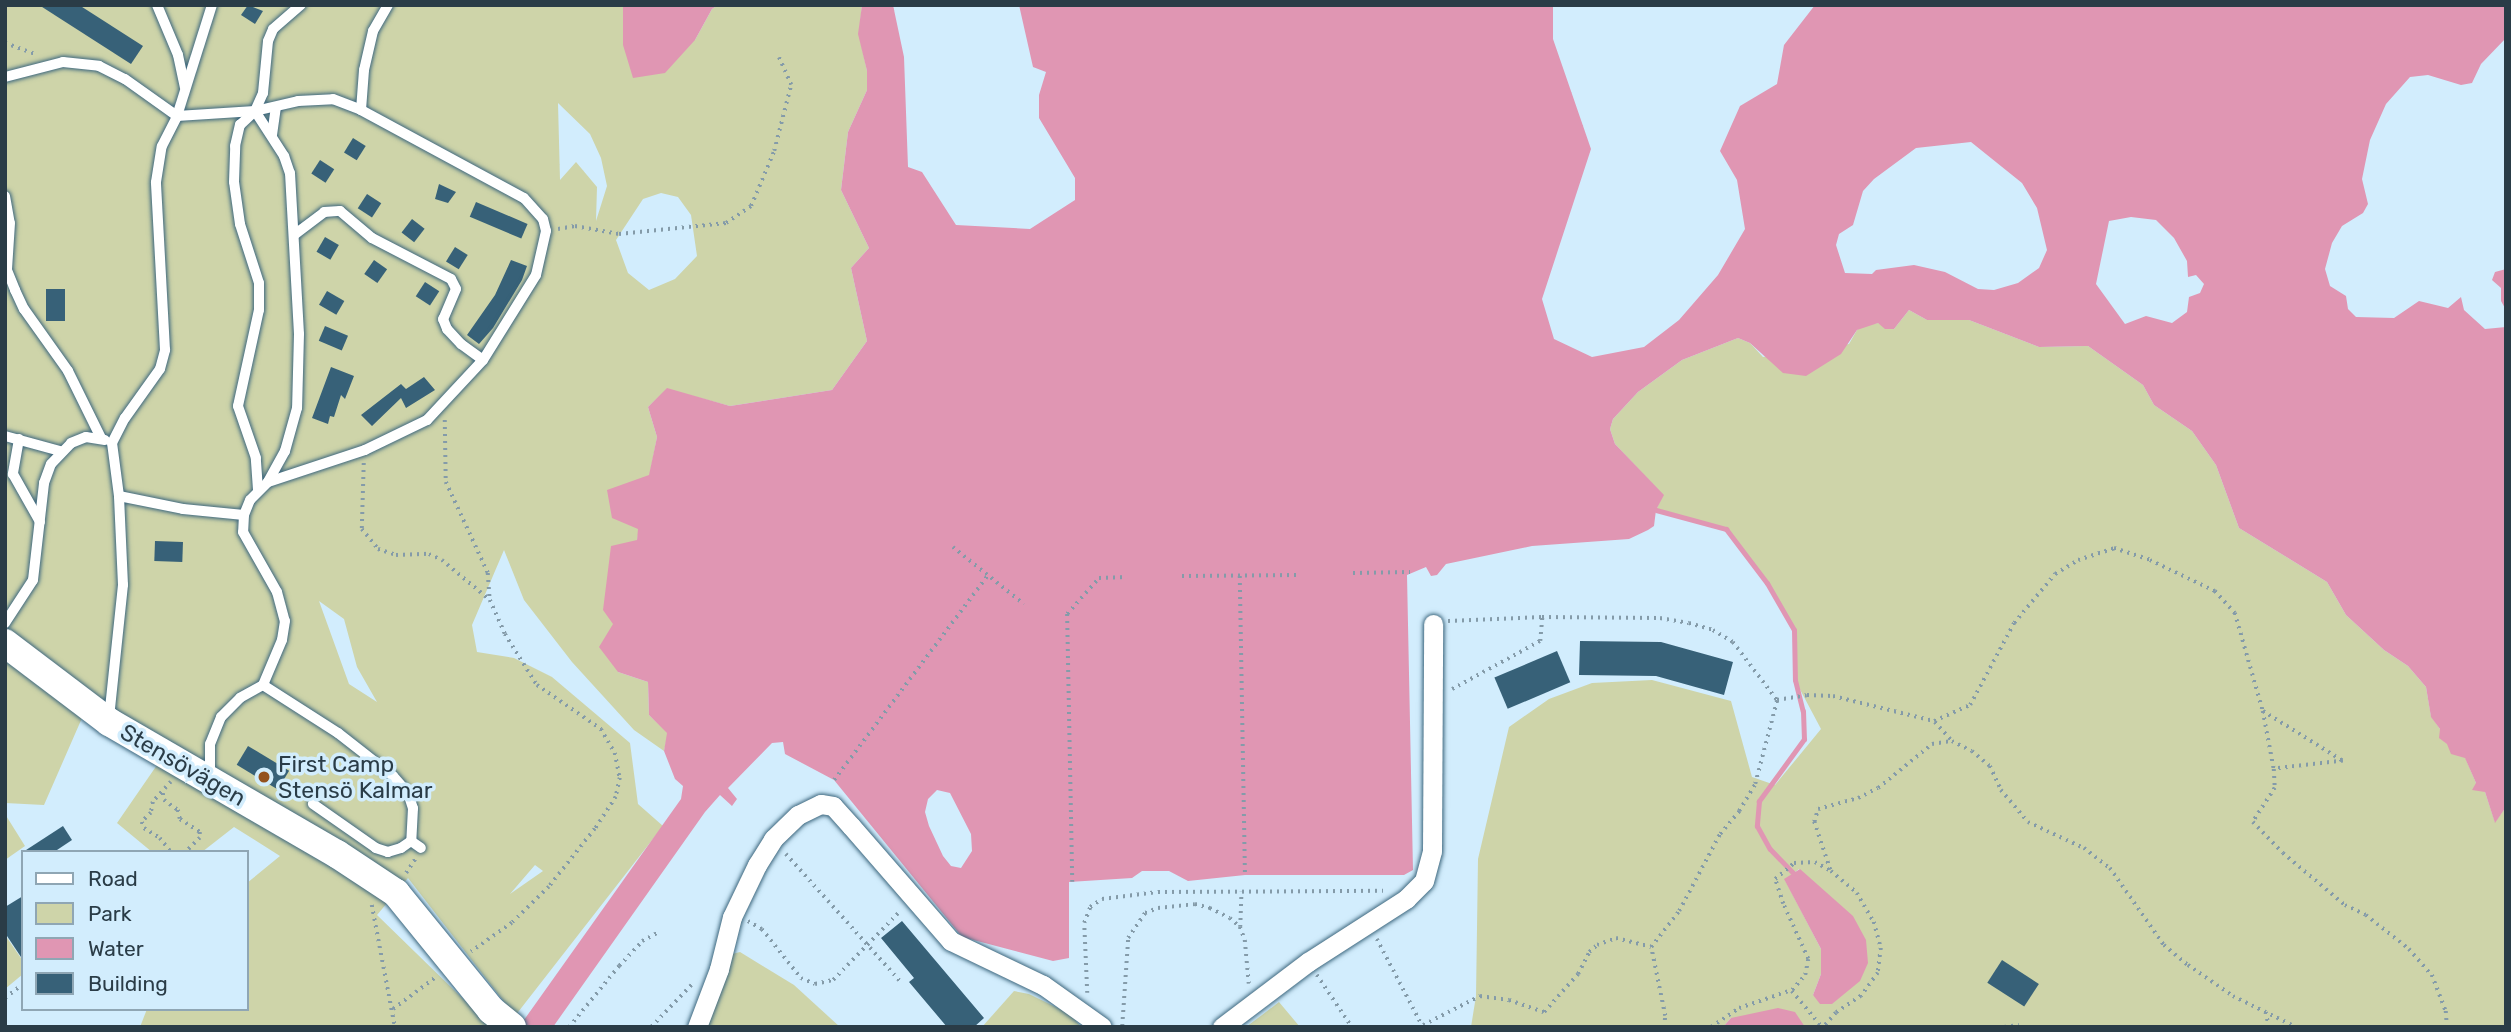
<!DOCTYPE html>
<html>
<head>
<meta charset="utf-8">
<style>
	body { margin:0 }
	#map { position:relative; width:2511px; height:1032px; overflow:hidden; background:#d2edfd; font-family:Rubik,sans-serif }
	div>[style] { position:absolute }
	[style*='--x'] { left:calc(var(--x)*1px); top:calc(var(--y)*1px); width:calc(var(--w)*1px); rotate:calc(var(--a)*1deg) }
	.green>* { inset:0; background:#ced4a9 }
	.water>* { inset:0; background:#e096b3 }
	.stream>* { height:5px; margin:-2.5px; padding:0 2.5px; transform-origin:2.5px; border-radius:2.5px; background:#e096b3 }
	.building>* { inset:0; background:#376178; transform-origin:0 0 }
	.path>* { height:3.5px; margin-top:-1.75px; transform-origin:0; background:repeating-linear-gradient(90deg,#849ba9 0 2px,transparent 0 7px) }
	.roads { filter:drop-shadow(0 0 2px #3d677e) drop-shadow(0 0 2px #3d677e) }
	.lane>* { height:10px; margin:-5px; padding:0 5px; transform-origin:5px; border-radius:5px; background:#fff }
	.street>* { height:19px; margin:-9.5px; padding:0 9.5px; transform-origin:9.5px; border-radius:9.5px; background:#fff }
	.secondary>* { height:28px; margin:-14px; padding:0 14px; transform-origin:14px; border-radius:14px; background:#fff }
	.dots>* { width:19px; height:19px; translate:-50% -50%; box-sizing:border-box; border:4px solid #d2edfd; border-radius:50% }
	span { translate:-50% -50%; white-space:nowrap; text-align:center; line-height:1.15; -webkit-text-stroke:7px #d2edfd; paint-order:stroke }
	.poi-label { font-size:23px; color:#2a3c47 }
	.left { translate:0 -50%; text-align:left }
	.street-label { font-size:23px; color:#2a3c47 }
	.frame { position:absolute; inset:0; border:7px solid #2a3c47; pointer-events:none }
	.legend { position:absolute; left:21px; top:850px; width:228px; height:161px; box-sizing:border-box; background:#d2edfd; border:2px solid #8fa6b4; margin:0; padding:9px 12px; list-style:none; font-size:21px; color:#2a3c47 }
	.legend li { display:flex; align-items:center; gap:14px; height:35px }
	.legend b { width:35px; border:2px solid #8fa6b4 }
</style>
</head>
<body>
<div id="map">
	<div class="green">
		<i style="clip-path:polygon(evenodd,5px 5px,623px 5px,623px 45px,695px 40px,712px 9px,718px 5px,862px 5px,859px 34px,867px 71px,867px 90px,848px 132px,841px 190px,869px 248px,851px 268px,867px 341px,832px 390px,730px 406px,667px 389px,648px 407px,657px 437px,637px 540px,613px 624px,618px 672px,648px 682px,649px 715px,668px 733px,664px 751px,634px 730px,572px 662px,524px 600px,504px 550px,472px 625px,477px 652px,514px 658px,552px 677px,630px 743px,638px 804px,663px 826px,515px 1016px,408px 878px,377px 915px,492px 1027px,140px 1027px,147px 1009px,247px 1009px,247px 883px,280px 856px,234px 827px,202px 852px,152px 852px,117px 823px,157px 765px,82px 718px,44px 805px,5px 803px,5px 5px,558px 103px,590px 134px,601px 158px,607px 186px,596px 221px,597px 187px,576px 162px,560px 180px,558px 103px,5px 5px,661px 193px,678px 197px,691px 215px,697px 256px,675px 279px,649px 290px,628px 273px,616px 240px,643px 199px,661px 193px,5px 5px,319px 601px,344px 619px,357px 667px,377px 702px,349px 684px,319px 601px,5px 5px,535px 865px,543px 871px,510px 894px,535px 865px)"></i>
		<i style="clip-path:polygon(evenodd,1909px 310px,1927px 320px,1969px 320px,2039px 347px,2088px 346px,2143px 385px,2154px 405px,2192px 431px,2216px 465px,2239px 528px,2327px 582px,2346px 615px,2384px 650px,2408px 666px,2426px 687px,2431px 716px,2440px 729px,2440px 738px,2465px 757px,2476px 783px,2485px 792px,2495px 822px,2506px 807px,2506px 1027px,1805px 1027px,1731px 1018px,1723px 1027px,1471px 1027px,1476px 996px,1478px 859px,1509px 727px,1549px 699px,1592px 683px,1652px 680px,1731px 701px,1752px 777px,1775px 785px,1821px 729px,1795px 680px,1794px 630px,1767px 583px,1726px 529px,1656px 510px,1663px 495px,1615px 444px,1610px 429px,1613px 419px,1638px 392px,1682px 360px,1738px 338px,1750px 343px,1763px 357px,1849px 344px,1857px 330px,1864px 325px,1878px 323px,1894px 329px,1909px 310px,1799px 869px,1822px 892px,1832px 1004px,1813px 995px,1821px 974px,1821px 949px,1785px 880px,1799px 869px)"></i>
		<i style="clip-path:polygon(5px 814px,25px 846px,5px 860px)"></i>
		<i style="clip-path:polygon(5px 935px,23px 961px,23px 974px,5px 989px)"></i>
		<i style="clip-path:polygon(740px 952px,794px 985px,840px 1027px,706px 1027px,728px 955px)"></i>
		<i style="clip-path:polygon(1014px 991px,1029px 994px,1070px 1014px,1081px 1027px,982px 1027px)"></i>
		<i style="clip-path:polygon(1279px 1002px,1300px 1027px,1246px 1027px,1262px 1015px)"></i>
	</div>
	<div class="water">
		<i style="clip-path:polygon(623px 5px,718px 5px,712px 9px,695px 40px,665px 73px,633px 78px,623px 45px)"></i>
		<i style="clip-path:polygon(evenodd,862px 5px,893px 5px,904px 57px,908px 167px,922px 172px,956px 225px,1030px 229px,1075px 200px,1075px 178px,1039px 118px,1039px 95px,1046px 72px,1033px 67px,1019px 5px,1553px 5px,1553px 39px,1591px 149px,1542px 299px,1554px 339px,1592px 357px,1644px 347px,1679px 320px,1718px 275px,1745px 229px,1737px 180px,1720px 151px,1740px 106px,1777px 84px,1784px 45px,1815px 5px,2506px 5px,2506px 38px,2481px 64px,2472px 83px,2461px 85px,2428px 75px,2410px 77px,2386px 104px,2370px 140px,2362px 179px,2368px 204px,2363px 213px,2342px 226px,2332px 243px,2325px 269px,2330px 286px,2346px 296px,2348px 309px,2356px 317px,2394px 318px,2419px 301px,2448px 308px,2461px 297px,2464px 310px,2485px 329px,2506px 327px,2506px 807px,2495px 823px,2485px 792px,2472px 790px,2476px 783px,2465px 758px,2451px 754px,2447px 744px,2439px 738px,2440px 729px,2431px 717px,2426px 687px,2408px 666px,2384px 650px,2346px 615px,2327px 582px,2239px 528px,2216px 465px,2192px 431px,2154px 405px,2143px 385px,2088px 346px,2039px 347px,1969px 320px,1927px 320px,1909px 310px,1894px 329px,1885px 329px,1878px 323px,1857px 330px,1841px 354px,1806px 376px,1783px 373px,1750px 343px,1738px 338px,1682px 360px,1638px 392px,1613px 419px,1610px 429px,1615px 444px,1664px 495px,1656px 510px,1654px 526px,1648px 530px,1629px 539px,1532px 546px,1446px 564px,1437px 575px,1431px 576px,1426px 567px,1407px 575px,1413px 870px,1404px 875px,1245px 875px,1188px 881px,1169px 871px,1142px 871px,1132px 878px,1069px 882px,1069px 958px,1053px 961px,962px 937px,834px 780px,785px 754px,783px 742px,772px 743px,728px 788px,737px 799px,732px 806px,720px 795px,705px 812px,553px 1027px,519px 1027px,681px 799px,683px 786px,675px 779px,664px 751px,667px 733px,649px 715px,648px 682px,618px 672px,599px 647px,613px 624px,603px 610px,611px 546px,637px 540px,638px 529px,612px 518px,607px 490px,649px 475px,657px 437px,648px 407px,667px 388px,730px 406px,832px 390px,867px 341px,851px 268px,869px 248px,841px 190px,848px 132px,867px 90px,867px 71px,858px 34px,862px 5px,1971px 142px,2022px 183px,2037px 208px,2047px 250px,2039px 268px,2018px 283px,1994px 290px,1978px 289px,1945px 272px,1914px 265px,1876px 270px,1872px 274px,1845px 273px,1836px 245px,1839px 234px,1853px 225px,1863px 191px,1874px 179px,1916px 148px,1971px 142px,862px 5px,2131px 217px,2156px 220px,2174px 238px,2187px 261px,2188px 277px,2196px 275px,2204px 284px,2200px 293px,2189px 297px,2187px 312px,2172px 323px,2146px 316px,2125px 324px,2096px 284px,2109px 221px,2131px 217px,862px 5px,937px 790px,950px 793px,971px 834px,972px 851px,961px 868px,951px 866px,943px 856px,929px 826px,925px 812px,928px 799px,937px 790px)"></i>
		<i style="clip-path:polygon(2506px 269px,2506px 310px,2501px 301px,2501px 288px,2492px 280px,2495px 272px)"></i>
		<i style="clip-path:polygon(1800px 869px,1853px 916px,1866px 940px,1868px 963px,1860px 981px,1832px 1004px,1820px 1004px,1813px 995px,1821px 974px,1821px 949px,1784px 879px)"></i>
		<i style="clip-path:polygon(1778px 1008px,1795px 1012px,1805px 1027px,1723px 1027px,1731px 1018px)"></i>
	</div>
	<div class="stream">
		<i style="--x:1656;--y:510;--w:73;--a:15.2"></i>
		<i style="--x:1726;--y:529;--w:68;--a:52.8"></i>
		<i style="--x:1767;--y:583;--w:54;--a:60.1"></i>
		<i style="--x:1794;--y:630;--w:50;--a:88.9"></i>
		<i style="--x:1795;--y:680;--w:32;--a:76"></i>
		<i style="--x:1803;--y:711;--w:28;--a:88"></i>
		<i style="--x:1804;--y:739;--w:77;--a:126"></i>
		<i style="--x:1759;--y:801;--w:25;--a:95"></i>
		<i style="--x:1757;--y:826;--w:26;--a:61"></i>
		<i style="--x:1770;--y:849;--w:33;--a:46"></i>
	</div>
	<div class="building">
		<i style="clip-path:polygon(39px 5px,79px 5px,143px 46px,131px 64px)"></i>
		<i style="clip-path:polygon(248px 5px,263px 11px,255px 24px,241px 15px)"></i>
		<i style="left:353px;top:138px;width:15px;height:17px;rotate:32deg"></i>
		<i style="left:320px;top:160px;width:17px;height:16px;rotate:33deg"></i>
		<i style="clip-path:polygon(439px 184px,456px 192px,448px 203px,435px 199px)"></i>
		<i style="left:367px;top:194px;width:17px;height:17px;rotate:33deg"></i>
		<i style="left:476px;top:202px;width:56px;height:16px;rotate:23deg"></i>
		<i style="left:412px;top:219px;width:16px;height:17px;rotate:38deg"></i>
		<i style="left:325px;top:237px;width:16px;height:17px;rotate:30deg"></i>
		<i style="left:455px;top:247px;width:15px;height:17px;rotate:32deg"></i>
		<i style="left:374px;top:260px;width:16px;height:17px;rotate:35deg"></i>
		<i style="clip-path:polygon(511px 260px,527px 266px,522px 280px,493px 328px,479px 344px,467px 335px,495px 295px)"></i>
		<i style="left:425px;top:282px;width:17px;height:17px;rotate:33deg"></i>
		<i style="left:65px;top:289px;width:32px;height:19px;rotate:90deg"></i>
		<i style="left:327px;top:291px;width:20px;height:16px;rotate:30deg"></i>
		<i style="left:325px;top:326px;width:25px;height:16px;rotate:23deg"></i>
		<i style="clip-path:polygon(331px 367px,354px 376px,345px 399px,341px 395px,334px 417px,330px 416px,328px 424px,312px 418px)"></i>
		<i style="clip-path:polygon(424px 377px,435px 390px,406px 408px,401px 398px,372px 426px,361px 415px,401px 384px,406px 389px)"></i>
		<i style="left:155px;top:541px;width:28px;height:20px;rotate:2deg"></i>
		<i style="clip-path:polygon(1580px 641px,1661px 642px,1733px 662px,1724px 695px,1656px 676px,1579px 675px)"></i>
		<i style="left:1557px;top:651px;width:34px;height:68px;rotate:67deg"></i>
		<i style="left:248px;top:746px;width:48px;height:22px;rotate:31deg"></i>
		<i style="clip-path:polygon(63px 826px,72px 840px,54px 852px,23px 852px)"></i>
		<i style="clip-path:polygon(23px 896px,23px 960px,5px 933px,5px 907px)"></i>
		<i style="clip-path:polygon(902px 921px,984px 1018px,974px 1027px,947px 1027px,909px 982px,914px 978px,881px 938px)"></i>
		<i style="left:2002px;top:960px;width:44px;height:27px;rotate:33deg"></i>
	</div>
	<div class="path">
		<i style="--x:5;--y:43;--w:33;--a:20"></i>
		<i style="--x:558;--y:229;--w:17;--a:-10"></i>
		<i style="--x:575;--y:226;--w:45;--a:10.3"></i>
		<i style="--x:619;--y:234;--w:108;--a:-5.9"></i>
		<i style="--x:726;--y:223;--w:30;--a:-34"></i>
		<i style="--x:751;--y:206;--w:60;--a:-67.3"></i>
		<i style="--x:774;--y:151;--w:68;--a:-75.6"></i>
		<i style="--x:791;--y:85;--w:30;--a:-114"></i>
		<i style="--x:445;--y:420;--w:62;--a:89.1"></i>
		<i style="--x:446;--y:482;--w:100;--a:65.2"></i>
		<i style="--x:488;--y:573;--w:27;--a:86"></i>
		<i style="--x:364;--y:463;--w:66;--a:91.7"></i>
		<i style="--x:362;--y:529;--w:26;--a:51"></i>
		<i style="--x:378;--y:549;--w:19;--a:18"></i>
		<i style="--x:396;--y:555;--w:33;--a:-2"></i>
		<i style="--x:429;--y:554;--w:14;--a:25"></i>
		<i style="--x:442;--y:560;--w:62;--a:39.8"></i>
		<i style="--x:490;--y:600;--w:37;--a:66"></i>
		<i style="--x:505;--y:634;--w:60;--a:57.9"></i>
		<i style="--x:537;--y:685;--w:78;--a:34.5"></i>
		<i style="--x:601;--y:729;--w:28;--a:60"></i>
		<i style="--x:615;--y:753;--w:25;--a:79"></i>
		<i style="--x:620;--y:778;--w:19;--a:102"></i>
		<i style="--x:616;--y:797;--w:38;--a:123"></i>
		<i style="--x:595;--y:829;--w:74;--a:128.4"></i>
		<i style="--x:549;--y:887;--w:52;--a:135.8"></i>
		<i style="--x:512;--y:923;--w:50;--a:144.7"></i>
		<i style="--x:953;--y:547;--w:91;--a:38.8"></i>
		<i style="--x:1353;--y:573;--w:57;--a:-1"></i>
		<i style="--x:1182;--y:576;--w:115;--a:-0.5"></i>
		<i style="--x:1240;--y:576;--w:299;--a:89"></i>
		<i style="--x:1448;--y:621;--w:94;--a:-2.4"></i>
		<i style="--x:1542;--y:617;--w:118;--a:0.5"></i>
		<i style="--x:1660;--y:618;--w:29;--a:10"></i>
		<i style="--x:1689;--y:623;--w:25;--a:16"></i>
		<i style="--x:1713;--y:630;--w:23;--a:31"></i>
		<i style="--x:1733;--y:642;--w:73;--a:52.8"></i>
		<i style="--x:1452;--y:689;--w:100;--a:-28.6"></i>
		<i style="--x:1540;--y:641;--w:24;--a:-85"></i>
		<i style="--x:2263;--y:711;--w:94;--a:32"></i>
		<i style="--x:2343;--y:761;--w:69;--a:173.4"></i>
		<i style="--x:1935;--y:722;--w:25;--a:48"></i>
		<i style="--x:1952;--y:741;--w:22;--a:27"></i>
		<i style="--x:1972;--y:751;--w:23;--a:40"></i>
		<i style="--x:1990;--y:766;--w:26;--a:65"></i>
		<i style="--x:2001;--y:790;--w:42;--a:49.8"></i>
		<i style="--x:2028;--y:822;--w:62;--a:24.9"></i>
		<i style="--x:2084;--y:848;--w:33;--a:38"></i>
		<i style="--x:2110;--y:868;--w:94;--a:55"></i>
		<i style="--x:2164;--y:945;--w:31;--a:40"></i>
		<i style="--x:2188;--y:965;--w:55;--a:34.6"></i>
		<i style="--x:2233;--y:996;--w:70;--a:26.2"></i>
		<i style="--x:834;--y:780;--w:256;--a:-53.1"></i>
		<i style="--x:171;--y:782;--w:27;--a:132"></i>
		<i style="--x:153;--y:802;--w:11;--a:100"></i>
		<i style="--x:151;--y:813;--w:13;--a:135"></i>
		<i style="--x:142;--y:822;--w:6;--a:72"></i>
		<i style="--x:144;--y:828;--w:19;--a:32"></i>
		<i style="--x:160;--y:838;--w:18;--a:52"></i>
		<i style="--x:163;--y:793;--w:7;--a:82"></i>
		<i style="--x:164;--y:800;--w:17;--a:36"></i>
		<i style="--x:178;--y:810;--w:9;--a:77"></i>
		<i style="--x:180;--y:819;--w:24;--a:33"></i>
		<i style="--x:200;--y:832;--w:6;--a:90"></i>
		<i style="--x:200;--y:838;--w:20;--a:135"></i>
		<i style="--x:786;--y:854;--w:172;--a:48.1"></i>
		<i style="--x:1830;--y:870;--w:51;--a:-108.4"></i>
		<i style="--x:1814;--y:822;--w:14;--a:-73"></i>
		<i style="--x:1818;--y:809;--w:41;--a:-15.4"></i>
		<i style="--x:1858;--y:798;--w:22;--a:-27"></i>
		<i style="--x:1878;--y:788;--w:70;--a:-39.2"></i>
		<i style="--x:1932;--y:744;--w:20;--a:-9"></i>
		<i style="--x:406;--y:873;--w:17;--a:-57"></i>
		<i style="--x:1072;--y:882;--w:268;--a:-91.1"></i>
		<i style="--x:1067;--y:614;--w:48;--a:-48.4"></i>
		<i style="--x:1099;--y:578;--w:28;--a:-2"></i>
		<i style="--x:372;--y:905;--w:124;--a:79.3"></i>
		<i style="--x:748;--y:921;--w:16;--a:30"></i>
		<i style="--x:762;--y:929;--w:63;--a:51.5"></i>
		<i style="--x:801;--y:978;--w:15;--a:23"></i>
		<i style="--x:815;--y:984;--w:18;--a:-13"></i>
		<i style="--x:833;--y:980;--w:96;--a:-45.8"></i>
		<i style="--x:1240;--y:927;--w:35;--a:-88"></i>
		<i style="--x:1377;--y:939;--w:97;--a:62.4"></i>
		<i style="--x:1317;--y:975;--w:63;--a:56.1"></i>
		<i style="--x:1792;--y:991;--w:47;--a:50.2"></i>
		<i style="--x:1087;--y:993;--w:70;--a:-92.5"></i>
		<i style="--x:1084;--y:923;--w:17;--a:-69"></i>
		<i style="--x:1090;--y:907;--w:14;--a:-34"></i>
		<i style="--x:1102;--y:899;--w:56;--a:-7.1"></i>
		<i style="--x:1158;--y:892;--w:225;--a:-0.3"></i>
		<i style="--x:5;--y:998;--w:23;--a:-38"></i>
		<i style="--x:393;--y:1009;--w:54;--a:-36.7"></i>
		<i style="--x:2266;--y:1012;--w:15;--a:79"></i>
		<i style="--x:1423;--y:1025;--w:64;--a:-27"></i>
		<i style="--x:1480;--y:996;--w:29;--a:8"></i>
		<i style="--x:1509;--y:1000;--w:37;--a:19"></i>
		<i style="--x:1544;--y:1012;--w:51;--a:-48.2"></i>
		<i style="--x:1578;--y:974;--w:25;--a:-63"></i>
		<i style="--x:1589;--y:952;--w:11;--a:-41"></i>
		<i style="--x:1597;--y:945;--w:20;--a:-20"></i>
		<i style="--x:1616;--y:938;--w:36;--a:14"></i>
		<i style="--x:1122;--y:1026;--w:88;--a:-86.1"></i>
		<i style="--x:1128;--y:938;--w:30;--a:-56"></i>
		<i style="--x:1145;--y:913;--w:14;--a:-21"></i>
		<i style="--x:1158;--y:908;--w:37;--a:-6"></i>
		<i style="--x:1195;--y:904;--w:16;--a:15"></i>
		<i style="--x:1210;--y:908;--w:22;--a:27"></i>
		<i style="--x:1230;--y:918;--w:13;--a:42"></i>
		<i style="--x:1240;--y:927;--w:14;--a:69"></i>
		<i style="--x:1245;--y:940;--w:44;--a:84.8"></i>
		<i style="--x:569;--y:1027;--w:79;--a:-50.7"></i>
		<i style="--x:619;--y:966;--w:34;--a:-47"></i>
		<i style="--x:642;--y:941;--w:19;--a:-28"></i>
		<i style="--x:651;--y:1027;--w:61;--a:-46.3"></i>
		<i style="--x:1664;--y:1027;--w:11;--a:-85"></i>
		<i style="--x:1665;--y:1016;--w:70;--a:-101.5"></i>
		<i style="--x:1651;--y:947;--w:46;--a:-52.1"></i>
		<i style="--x:1679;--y:911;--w:87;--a:-62"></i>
		<i style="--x:1720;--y:834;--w:30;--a:-50"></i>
		<i style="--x:1739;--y:811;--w:31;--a:-59"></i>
		<i style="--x:1755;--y:784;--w:87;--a:-75.3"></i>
		<i style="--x:1777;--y:700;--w:30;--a:-9"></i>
		<i style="--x:1807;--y:695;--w:26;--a:2"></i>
		<i style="--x:1833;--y:696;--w:104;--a:13.9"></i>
		<i style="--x:1934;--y:721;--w:39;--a:-24"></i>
		<i style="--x:1970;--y:705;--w:93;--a:-61.8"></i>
		<i style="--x:2014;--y:623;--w:64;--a:-50.1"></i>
		<i style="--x:2055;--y:574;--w:27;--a:-31"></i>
		<i style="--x:2078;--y:560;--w:38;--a:-18"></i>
		<i style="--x:2114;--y:548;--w:38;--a:18"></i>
		<i style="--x:2150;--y:560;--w:72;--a:25.5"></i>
		<i style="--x:2215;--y:591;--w:30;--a:48"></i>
		<i style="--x:2235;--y:613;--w:102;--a:74.1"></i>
		<i style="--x:2263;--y:711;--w:59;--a:79.3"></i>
		<i style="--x:2274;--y:769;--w:19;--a:87"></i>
		<i style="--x:2275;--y:788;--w:40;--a:122.9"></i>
		<i style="--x:2253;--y:822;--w:43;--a:45.9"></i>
		<i style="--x:2283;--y:853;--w:81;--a:40"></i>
		<i style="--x:2345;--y:905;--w:23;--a:25"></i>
		<i style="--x:2366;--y:915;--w:55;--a:38.3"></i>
		<i style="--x:2409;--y:949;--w:35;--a:49"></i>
		<i style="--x:2432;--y:975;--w:39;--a:69"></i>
		<i style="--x:2446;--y:1011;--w:16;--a:86"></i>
		<i style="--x:1711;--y:1027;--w:34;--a:-34"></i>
		<i style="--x:1739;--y:1008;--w:56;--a:-18.8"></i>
		<i style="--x:1792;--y:990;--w:20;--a:-49"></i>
		<i style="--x:1805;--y:975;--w:16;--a:-79"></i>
		<i style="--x:1808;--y:959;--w:60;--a:-114.4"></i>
		<i style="--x:1783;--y:904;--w:26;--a:-108"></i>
		<i style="--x:1775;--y:879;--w:25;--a:-40"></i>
		<i style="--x:1794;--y:863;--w:21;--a:-3"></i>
		<i style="--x:1815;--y:862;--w:18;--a:29"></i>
		<i style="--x:1831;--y:871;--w:34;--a:40"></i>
		<i style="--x:1857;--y:893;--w:34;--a:60"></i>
		<i style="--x:1874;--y:922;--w:27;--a:75"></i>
		<i style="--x:1881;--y:948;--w:25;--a:97"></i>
		<i style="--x:1878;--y:973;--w:29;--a:126"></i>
		<i style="--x:1861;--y:996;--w:30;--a:146"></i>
		<i style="--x:1836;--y:1013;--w:18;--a:131"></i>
		<i style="--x:2004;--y:1027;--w:15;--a:-8"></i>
	</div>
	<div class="roads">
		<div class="lane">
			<i style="--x:157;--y:5;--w:54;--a:67.2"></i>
			<i style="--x:178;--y:55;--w:33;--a:78"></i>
			<i style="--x:5;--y:77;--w:60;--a:-14.5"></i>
			<i style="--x:63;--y:62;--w:36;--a:6"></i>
			<i style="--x:99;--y:66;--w:29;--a:27"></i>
			<i style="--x:125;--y:79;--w:64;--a:35.4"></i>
			<i style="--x:177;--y:116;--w:78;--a:-3.7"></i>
			<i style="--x:255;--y:111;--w:44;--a:-13.1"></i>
			<i style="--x:298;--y:101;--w:35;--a:-3"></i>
			<i style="--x:333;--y:99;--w:30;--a:21"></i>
			<i style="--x:361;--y:110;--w:185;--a:28.4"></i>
			<i style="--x:524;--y:198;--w:28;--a:48"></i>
			<i style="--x:543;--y:219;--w:12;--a:76"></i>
			<i style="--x:546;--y:231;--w:45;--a:102.8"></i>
			<i style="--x:536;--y:275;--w:100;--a:121.9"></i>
			<i style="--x:483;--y:360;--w:82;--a:133"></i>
			<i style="--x:427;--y:420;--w:69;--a:154.2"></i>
			<i style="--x:365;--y:450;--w:102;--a:161.7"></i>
			<i style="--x:268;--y:482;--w:25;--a:135"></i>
			<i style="--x:250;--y:500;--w:16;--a:112"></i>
			<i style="--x:244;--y:515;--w:17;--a:93"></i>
			<i style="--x:243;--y:532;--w:69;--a:60.5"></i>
			<i style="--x:277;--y:592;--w:30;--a:75"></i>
			<i style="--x:285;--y:621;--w:19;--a:99"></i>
			<i style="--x:282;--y:640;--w:49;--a:112.9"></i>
			<i style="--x:263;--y:685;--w:26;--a:151"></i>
			<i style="--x:240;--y:698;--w:27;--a:135"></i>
			<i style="--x:221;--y:717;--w:29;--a:112"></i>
			<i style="--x:210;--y:744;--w:33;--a:90"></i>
			<i style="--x:361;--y:110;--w:40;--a:-85.7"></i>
			<i style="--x:364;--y:70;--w:40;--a:-77"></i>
			<i style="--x:373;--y:31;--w:30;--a:-60"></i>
			<i style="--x:255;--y:111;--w:54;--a:57.2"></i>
			<i style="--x:284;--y:156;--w:18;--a:71"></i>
			<i style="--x:290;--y:173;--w:161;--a:86.8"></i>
			<i style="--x:299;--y:334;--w:74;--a:91.5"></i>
			<i style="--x:297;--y:408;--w:45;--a:105.6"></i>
			<i style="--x:285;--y:451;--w:35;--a:119"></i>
			<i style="--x:272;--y:135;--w:28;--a:-82"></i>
			<i style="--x:5;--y:196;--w:27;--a:80"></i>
			<i style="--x:10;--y:223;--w:47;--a:93.7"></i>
			<i style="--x:7;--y:270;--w:22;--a:68"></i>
			<i style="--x:15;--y:290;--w:21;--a:65"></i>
			<i style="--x:24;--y:309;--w:76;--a:54.6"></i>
			<i style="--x:68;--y:371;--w:75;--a:63.8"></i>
			<i style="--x:294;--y:235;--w:38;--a:-37"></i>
			<i style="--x:324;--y:212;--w:16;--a:-4"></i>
			<i style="--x:340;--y:211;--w:42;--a:40.2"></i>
			<i style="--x:372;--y:238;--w:89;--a:27.4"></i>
			<i style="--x:451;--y:279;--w:11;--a:63"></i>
			<i style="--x:456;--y:289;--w:33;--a:113"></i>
			<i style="--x:443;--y:319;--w:11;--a:68"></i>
			<i style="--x:447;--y:329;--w:21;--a:47"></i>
			<i style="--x:461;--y:344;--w:27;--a:36"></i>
			<i style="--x:5;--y:436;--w:57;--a:15.3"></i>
			<i style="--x:19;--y:439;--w:36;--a:100"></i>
			<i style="--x:13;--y:474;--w:55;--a:60.6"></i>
			<i style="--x:258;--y:490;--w:32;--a:-94"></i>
			<i style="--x:256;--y:458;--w:55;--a:-109.1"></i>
			<i style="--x:238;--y:406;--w:98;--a:-77.7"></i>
			<i style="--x:259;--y:310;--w:27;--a:-90"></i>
			<i style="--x:259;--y:283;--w:62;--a:-107.9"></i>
			<i style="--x:240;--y:224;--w:42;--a:-98.1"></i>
			<i style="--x:234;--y:182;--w:36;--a:-88"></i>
			<i style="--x:235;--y:146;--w:22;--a:-77"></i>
			<i style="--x:240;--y:125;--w:21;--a:-43"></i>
			<i style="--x:255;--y:111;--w:20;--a:-66"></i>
			<i style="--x:263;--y:93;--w:52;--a:-84.5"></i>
			<i style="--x:268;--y:41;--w:13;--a:-67"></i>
			<i style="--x:273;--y:29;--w:37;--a:-41"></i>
			<i style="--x:119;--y:496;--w:65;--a:11.5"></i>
			<i style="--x:183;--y:509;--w:61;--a:5.6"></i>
			<i style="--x:5;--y:623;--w:51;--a:-56.9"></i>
			<i style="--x:33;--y:580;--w:98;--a:-83.5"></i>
			<i style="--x:44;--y:483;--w:20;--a:-70"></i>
			<i style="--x:51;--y:464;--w:29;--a:-46"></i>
			<i style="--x:71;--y:443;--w:16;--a:-22"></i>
			<i style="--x:86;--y:437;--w:19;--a:9"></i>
			<i style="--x:263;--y:685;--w:89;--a:32.6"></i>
			<i style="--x:338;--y:733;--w:70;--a:38"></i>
			<i style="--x:393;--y:776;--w:23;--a:49"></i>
			<i style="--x:408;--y:793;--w:16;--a:72"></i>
			<i style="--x:413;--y:808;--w:33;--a:93"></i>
			<i style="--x:411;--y:841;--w:12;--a:145"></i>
			<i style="--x:401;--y:848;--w:14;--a:163"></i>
			<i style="--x:388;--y:852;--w:13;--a:-162"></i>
			<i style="--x:376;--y:848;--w:77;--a:-145.1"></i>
			<i style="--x:109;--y:718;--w:134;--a:-84"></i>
			<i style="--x:123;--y:585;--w:89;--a:-92.6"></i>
			<i style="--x:119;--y:496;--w:53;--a:-97.5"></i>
			<i style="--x:112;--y:443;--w:28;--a:-63"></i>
			<i style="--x:125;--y:418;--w:60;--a:-54.5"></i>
			<i style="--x:160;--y:369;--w:20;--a:-75"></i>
			<i style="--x:165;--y:350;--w:168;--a:-93.1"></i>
			<i style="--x:156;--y:182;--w:36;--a:-81"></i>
			<i style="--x:162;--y:146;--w:34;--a:-63"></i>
			<i style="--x:177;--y:116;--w:116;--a:-72.5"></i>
			<i style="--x:411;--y:841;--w:12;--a:35"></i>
		</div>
		<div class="street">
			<i style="--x:697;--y:1027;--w:62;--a:-69.2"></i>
			<i style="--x:719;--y:969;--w:54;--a:-76"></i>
			<i style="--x:732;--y:917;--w:58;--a:-64.3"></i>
			<i style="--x:757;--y:865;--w:31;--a:-58"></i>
			<i style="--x:773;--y:839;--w:35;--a:-44"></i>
			<i style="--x:798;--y:815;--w:25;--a:-26"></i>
			<i style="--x:821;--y:804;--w:12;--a:9"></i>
			<i style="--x:833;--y:806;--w:27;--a:48"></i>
			<i style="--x:851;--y:826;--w:152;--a:49"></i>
			<i style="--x:951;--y:941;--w:102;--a:25.6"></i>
			<i style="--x:1043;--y:985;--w:72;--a:35.4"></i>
			<i style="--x:1222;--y:1027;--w:108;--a:-37.1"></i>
			<i style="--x:1308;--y:962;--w:117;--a:-32.7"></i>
			<i style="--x:1406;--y:899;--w:25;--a:-45"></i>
			<i style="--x:1424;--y:881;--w:31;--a:-75"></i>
			<i style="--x:1432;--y:851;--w:227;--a:-89.7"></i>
		</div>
		<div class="secondary">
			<i style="--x:5;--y:643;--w:131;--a:37.2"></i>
			<i style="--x:109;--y:722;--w:263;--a:30.1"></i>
			<i style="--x:337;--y:854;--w:71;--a:33.5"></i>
			<i style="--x:396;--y:893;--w:151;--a:50.9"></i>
			<i style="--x:491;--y:1010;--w:27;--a:39"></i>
		</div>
	</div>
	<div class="dots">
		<i style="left:264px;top:777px;background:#93521f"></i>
	</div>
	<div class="poi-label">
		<span class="left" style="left:278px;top:777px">First Camp<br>Stensö Kalmar</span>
	</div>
	<div class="street-label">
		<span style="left:183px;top:765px;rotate:30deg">Stensövägen</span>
	</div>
	<div class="frame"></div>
	<ul class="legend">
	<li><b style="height:9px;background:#fff"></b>Road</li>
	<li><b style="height:19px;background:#ced4a9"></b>Park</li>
	<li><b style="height:19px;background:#e096b3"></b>Water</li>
	<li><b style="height:19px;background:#376178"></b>Building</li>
	</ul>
</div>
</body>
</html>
